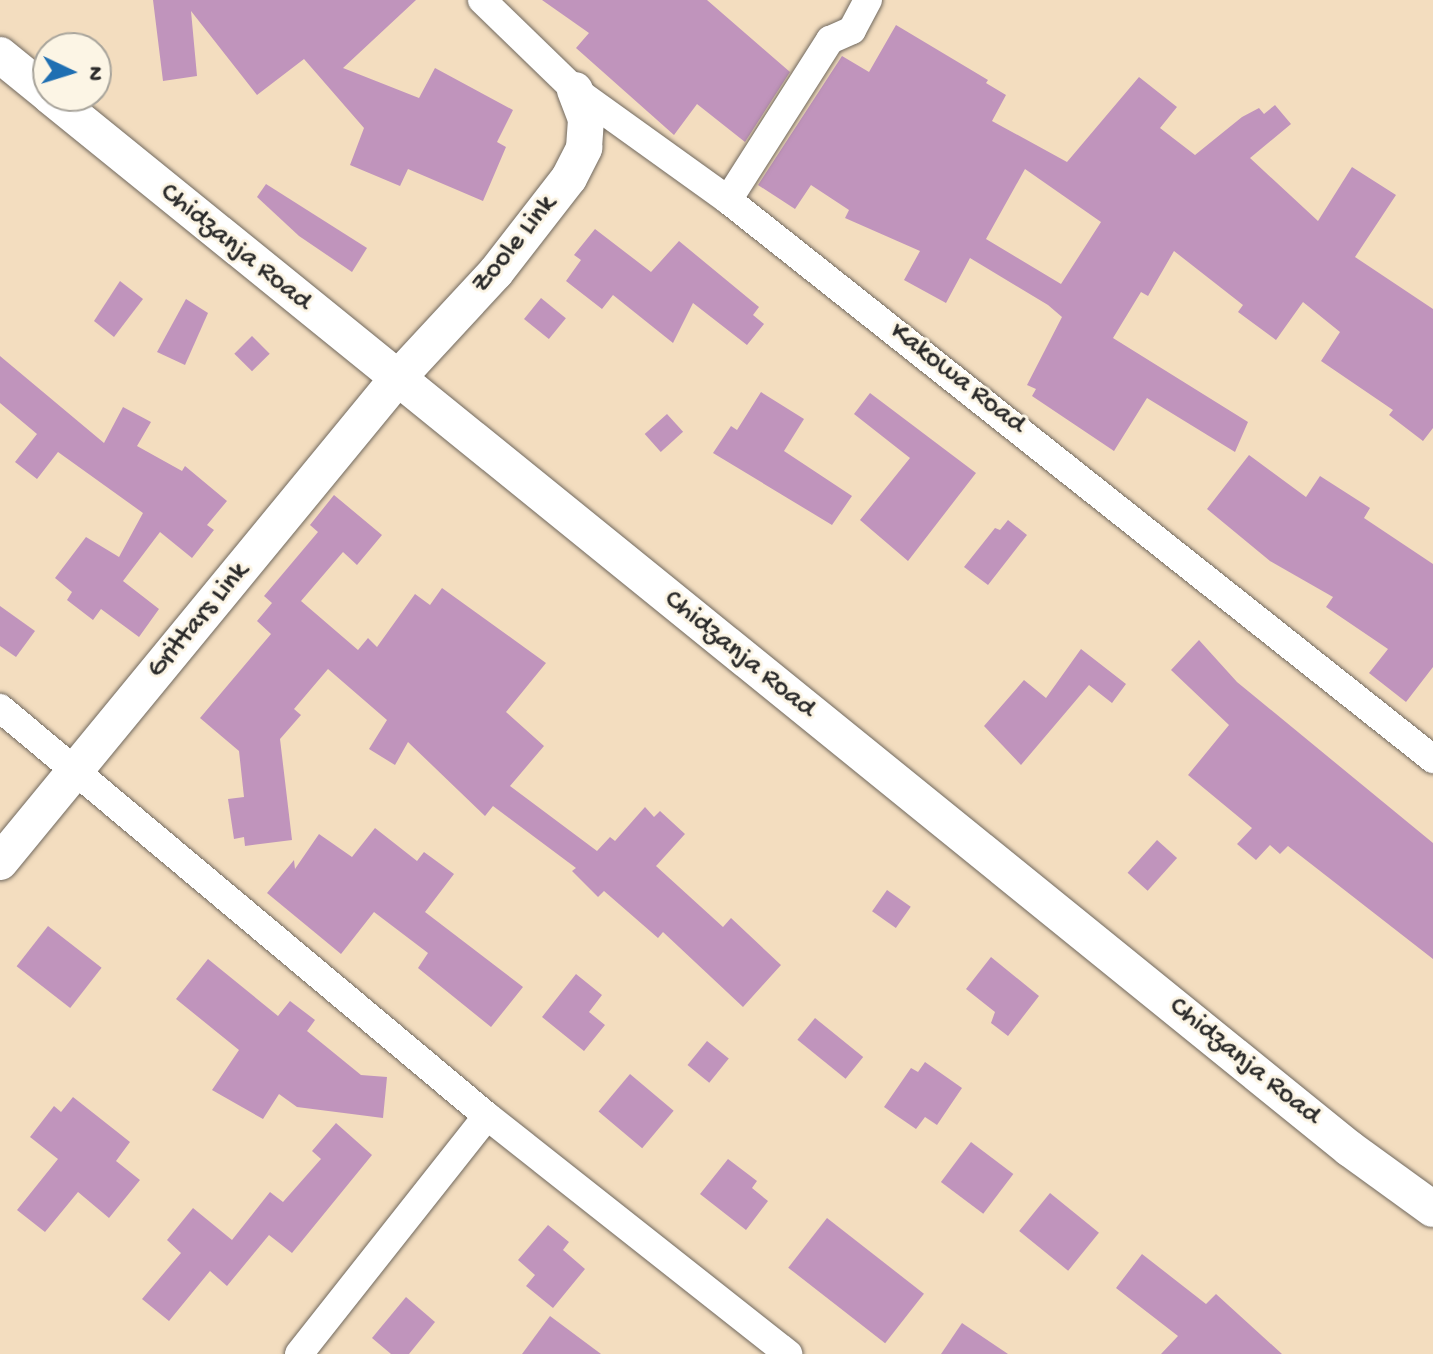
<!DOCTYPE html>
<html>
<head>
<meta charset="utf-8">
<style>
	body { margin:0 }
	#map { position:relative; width:1433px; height:1354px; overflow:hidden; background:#f3ddbf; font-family:"Gochi Hand",sans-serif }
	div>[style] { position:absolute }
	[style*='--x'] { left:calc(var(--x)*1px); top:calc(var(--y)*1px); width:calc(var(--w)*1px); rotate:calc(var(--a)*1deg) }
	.building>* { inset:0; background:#c094bc; transform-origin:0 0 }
	.roads { filter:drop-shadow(0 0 2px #71695f) drop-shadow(0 0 2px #71695f) }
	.minor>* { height:28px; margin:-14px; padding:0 14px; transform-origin:14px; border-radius:14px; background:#fff }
	.tertiary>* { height:36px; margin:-18px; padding:0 18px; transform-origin:18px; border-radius:18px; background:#fff }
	span { translate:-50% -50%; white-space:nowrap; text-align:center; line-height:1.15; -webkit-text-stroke:6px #fcf5e5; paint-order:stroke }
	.street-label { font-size:28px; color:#2b2b2b }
	.north { position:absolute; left:32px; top:32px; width:80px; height:80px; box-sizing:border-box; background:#fcf5e5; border:2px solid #a8a49b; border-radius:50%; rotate:94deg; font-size:22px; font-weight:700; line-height:32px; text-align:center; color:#2b2b2b }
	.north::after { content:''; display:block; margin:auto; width:28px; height:36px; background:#1f6fb2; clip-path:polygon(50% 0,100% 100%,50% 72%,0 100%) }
</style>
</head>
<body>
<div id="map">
	<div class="building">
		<i style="clip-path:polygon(153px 0,416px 0,343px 68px,419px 98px,435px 68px,513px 110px,497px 142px,506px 147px,483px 201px,408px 169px,400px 186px,350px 165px,364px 128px,304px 59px,257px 95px,191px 11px,197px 76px,163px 81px)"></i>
		<i style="clip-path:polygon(542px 0,707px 0,790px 72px,745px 142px,697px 104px,674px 135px,576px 48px,589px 33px)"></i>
		<i style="clip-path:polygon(evenodd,896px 25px,988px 80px,986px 83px,1006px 95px,992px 121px,1067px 162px,1139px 77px,1177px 107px,1160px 128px,1195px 155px,1242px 117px,1259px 108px,1264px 114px,1275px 105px,1291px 124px,1250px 158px,1318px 221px,1352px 167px,1396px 195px,1355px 257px,1433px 309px,1433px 428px,1423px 441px,1389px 415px,1393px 410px,1321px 361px,1340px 332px,1303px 302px,1276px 340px,1238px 312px,1243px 305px,1174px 251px,1148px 296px,1141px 292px,1113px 338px,1248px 422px,1235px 452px,1147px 398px,1114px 451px,1032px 396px,1036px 389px,1027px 385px,1062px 317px,1048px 305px,970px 258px,946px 303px,904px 280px,920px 251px,845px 218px,849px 210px,811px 185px,795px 209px,758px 185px,842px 56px,869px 72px,896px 25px,1025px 169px,1101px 222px,1061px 284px,986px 239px,1025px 169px)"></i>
		<i style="clip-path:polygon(266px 184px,367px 248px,352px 272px,299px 236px,257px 197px)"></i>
		<i style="clip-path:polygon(595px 229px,651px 272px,679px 241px,759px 307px,753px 315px,764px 324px,747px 345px,693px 303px,673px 343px,613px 295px,602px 309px,566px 281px,581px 260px,574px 255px)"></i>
		<i style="clip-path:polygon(120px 281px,143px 299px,114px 337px,94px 321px)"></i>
		<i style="left:541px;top:298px;width:32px;height:27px;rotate:39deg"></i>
		<i style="clip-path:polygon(186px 299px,208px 313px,185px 365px,157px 352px)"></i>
		<i style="left:252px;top:336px;width:25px;height:25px;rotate:45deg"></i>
		<i style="clip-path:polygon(0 356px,104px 443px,123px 407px,151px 422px,137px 446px,182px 471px,185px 466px,227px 501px,207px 525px,214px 530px,192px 558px,160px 532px,123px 581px,159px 609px,139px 637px,101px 609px,93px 620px,67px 600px,72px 592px,55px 578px,86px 537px,119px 557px,143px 513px,58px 452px,37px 479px,15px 462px,37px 434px,0 403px)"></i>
		<i style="clip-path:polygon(761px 392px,804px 419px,784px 451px,852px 496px,832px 525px,713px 453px,731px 426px,737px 430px)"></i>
		<i style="clip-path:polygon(870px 393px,976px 473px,908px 561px,860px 520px,910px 458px,854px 414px)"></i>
		<i style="left:667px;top:414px;width:24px;height:30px;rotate:48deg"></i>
		<i style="clip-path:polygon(1249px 455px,1306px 497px,1320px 476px,1370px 508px,1364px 518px,1433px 564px,1433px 667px,1406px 702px,1369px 673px,1388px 649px,1326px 607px,1333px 597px,1270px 561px,1207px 509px)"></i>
		<i style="clip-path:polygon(334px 495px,382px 535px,357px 565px,343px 552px,301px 601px,358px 650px,368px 638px,377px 647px,415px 594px,430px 605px,442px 588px,546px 663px,506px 712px,544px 746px,510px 786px,597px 851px,610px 837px,615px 841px,645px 807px,654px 817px,660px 811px,685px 834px,656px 866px,723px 927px,731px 918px,781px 965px,743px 1007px,663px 932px,658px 938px,604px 891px,598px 897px,572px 871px,576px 868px,493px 806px,485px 816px,408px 742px,395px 765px,369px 749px,387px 720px,328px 669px,294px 709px,301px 715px,280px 739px,292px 840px,245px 846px,244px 837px,234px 839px,228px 799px,244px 797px,239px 751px,200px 718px,271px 634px,257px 621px,272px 603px,264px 596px,318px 532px,310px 525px)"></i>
		<i style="clip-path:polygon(1008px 520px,1027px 535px,988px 585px,964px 567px,995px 528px,1000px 530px)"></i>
		<i style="clip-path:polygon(0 606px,35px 631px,16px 657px,0 646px)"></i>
		<i style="clip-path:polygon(1199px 640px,1237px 682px,1433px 843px,1433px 959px,1288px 846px,1280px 854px,1270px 845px,1256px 860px,1237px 844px,1252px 828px,1188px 775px,1229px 725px,1171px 670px)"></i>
		<i style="clip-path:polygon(1081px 649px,1126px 684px,1112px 703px,1089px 685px,1021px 765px,984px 726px,1024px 680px,1046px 698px)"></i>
		<i style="clip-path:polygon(375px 828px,417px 861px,424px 852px,454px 874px,425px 912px,523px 987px,491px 1027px,418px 968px,428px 953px,374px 912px,341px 954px,267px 893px,294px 860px,295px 869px,319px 834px,352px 857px)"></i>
		<i style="left:1157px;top:840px;width:27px;height:44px;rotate:42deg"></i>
		<i style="left:887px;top:890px;width:29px;height:26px;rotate:35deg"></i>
		<i style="left:48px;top:926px;width:68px;height:51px;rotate:38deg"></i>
		<i style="clip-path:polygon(991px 957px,1039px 996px,1008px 1036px,991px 1023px,995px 1012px,966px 989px)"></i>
		<i style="clip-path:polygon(208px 959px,278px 1016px,290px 1001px,315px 1020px,307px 1031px,361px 1075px,387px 1077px,383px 1118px,297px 1107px,279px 1094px,263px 1119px,212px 1090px,239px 1050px,176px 999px)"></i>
		<i style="clip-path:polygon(576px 974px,602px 995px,589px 1012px,605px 1025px,584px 1051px,542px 1017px)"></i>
		<i style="left:815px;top:1018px;width:62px;height:28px;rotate:39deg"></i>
		<i style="left:707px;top:1041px;width:28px;height:31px;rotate:39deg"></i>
		<i style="clip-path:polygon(925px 1062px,962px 1088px,937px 1125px,925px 1117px,916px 1129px,884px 1107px,911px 1068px,918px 1072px)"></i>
		<i style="left:630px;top:1074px;width:57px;height:49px;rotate:40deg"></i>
		<i style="clip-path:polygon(73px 1097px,130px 1142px,116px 1161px,140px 1180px,109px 1218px,78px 1192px,45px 1232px,17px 1210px,58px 1159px,30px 1137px,54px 1106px,61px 1112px)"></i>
		<i style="clip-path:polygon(336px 1123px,372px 1155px,292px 1253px,269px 1235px,227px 1286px,210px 1271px,169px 1321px,142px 1299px,181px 1253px,167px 1240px,193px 1208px,232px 1240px,270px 1192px,283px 1202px,321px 1159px,312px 1151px)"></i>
		<i style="left:971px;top:1142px;width:53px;height:50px;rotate:37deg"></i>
		<i style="clip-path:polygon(728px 1159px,757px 1181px,752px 1188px,768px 1201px,746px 1230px,700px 1194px)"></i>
		<i style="left:1050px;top:1193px;width:63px;height:49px;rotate:39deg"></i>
		<i style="left:827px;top:1218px;width:123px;height:63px;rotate:38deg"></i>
		<i style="clip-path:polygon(548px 1225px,569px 1242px,563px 1250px,585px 1269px,553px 1308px,526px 1286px,535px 1275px,518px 1260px)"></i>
		<i style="clip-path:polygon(1142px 1254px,1206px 1304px,1216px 1294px,1282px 1354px,1161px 1354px,1178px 1336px,1116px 1288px)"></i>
		<i style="clip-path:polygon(406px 1297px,435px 1322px,409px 1354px,391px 1354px,372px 1338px)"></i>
		<i style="clip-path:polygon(550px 1316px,601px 1354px,522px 1354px)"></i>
		<i style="clip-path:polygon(962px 1323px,1008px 1354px,941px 1354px)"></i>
	</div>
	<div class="roads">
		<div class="minor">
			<i style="--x:482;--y:0;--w:129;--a:44.1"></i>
			<i style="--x:575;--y:90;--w:188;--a:35.7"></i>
			<i style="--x:728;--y:200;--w:900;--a:38.41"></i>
			<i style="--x:728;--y:200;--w:190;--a:-57.5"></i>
			<i style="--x:830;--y:40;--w:24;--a:-24"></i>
			<i style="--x:852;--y:30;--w:34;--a:-62"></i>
			<i style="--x:0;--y:708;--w:635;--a:39.96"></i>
			<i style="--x:487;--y:1116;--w:384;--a:38.3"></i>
			<i style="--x:299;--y:1354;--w:303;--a:-51.7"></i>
		</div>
		<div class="tertiary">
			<i style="--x:0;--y:55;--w:62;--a:39.1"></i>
			<i style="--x:50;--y:96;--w:1673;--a:39.01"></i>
			<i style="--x:1350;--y:1149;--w:102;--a:35.9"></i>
			<i style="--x:0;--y:862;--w:624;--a:-50.59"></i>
			<i style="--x:396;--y:380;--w:147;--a:-47.2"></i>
			<i style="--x:496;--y:272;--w:119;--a:-52.2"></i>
			<i style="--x:569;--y:178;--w:34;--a:-63"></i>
			<i style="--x:584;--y:148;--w:29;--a:-86"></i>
			<i style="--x:586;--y:119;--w:31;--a:-111"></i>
		</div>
	</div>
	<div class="street-label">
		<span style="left:515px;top:245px;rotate:-51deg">Zoole Link</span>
		<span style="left:235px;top:248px;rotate:39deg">Chidzanja Road</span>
		<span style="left:957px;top:379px;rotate:38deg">Kakowa Road</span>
		<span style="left:199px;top:621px;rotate:-50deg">Grittars Link</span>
		<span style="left:739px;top:655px;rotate:39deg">Chidzanja Road</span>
		<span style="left:1244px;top:1062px;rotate:39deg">Chidzanja Road</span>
	</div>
	<div class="north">N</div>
</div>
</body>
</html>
